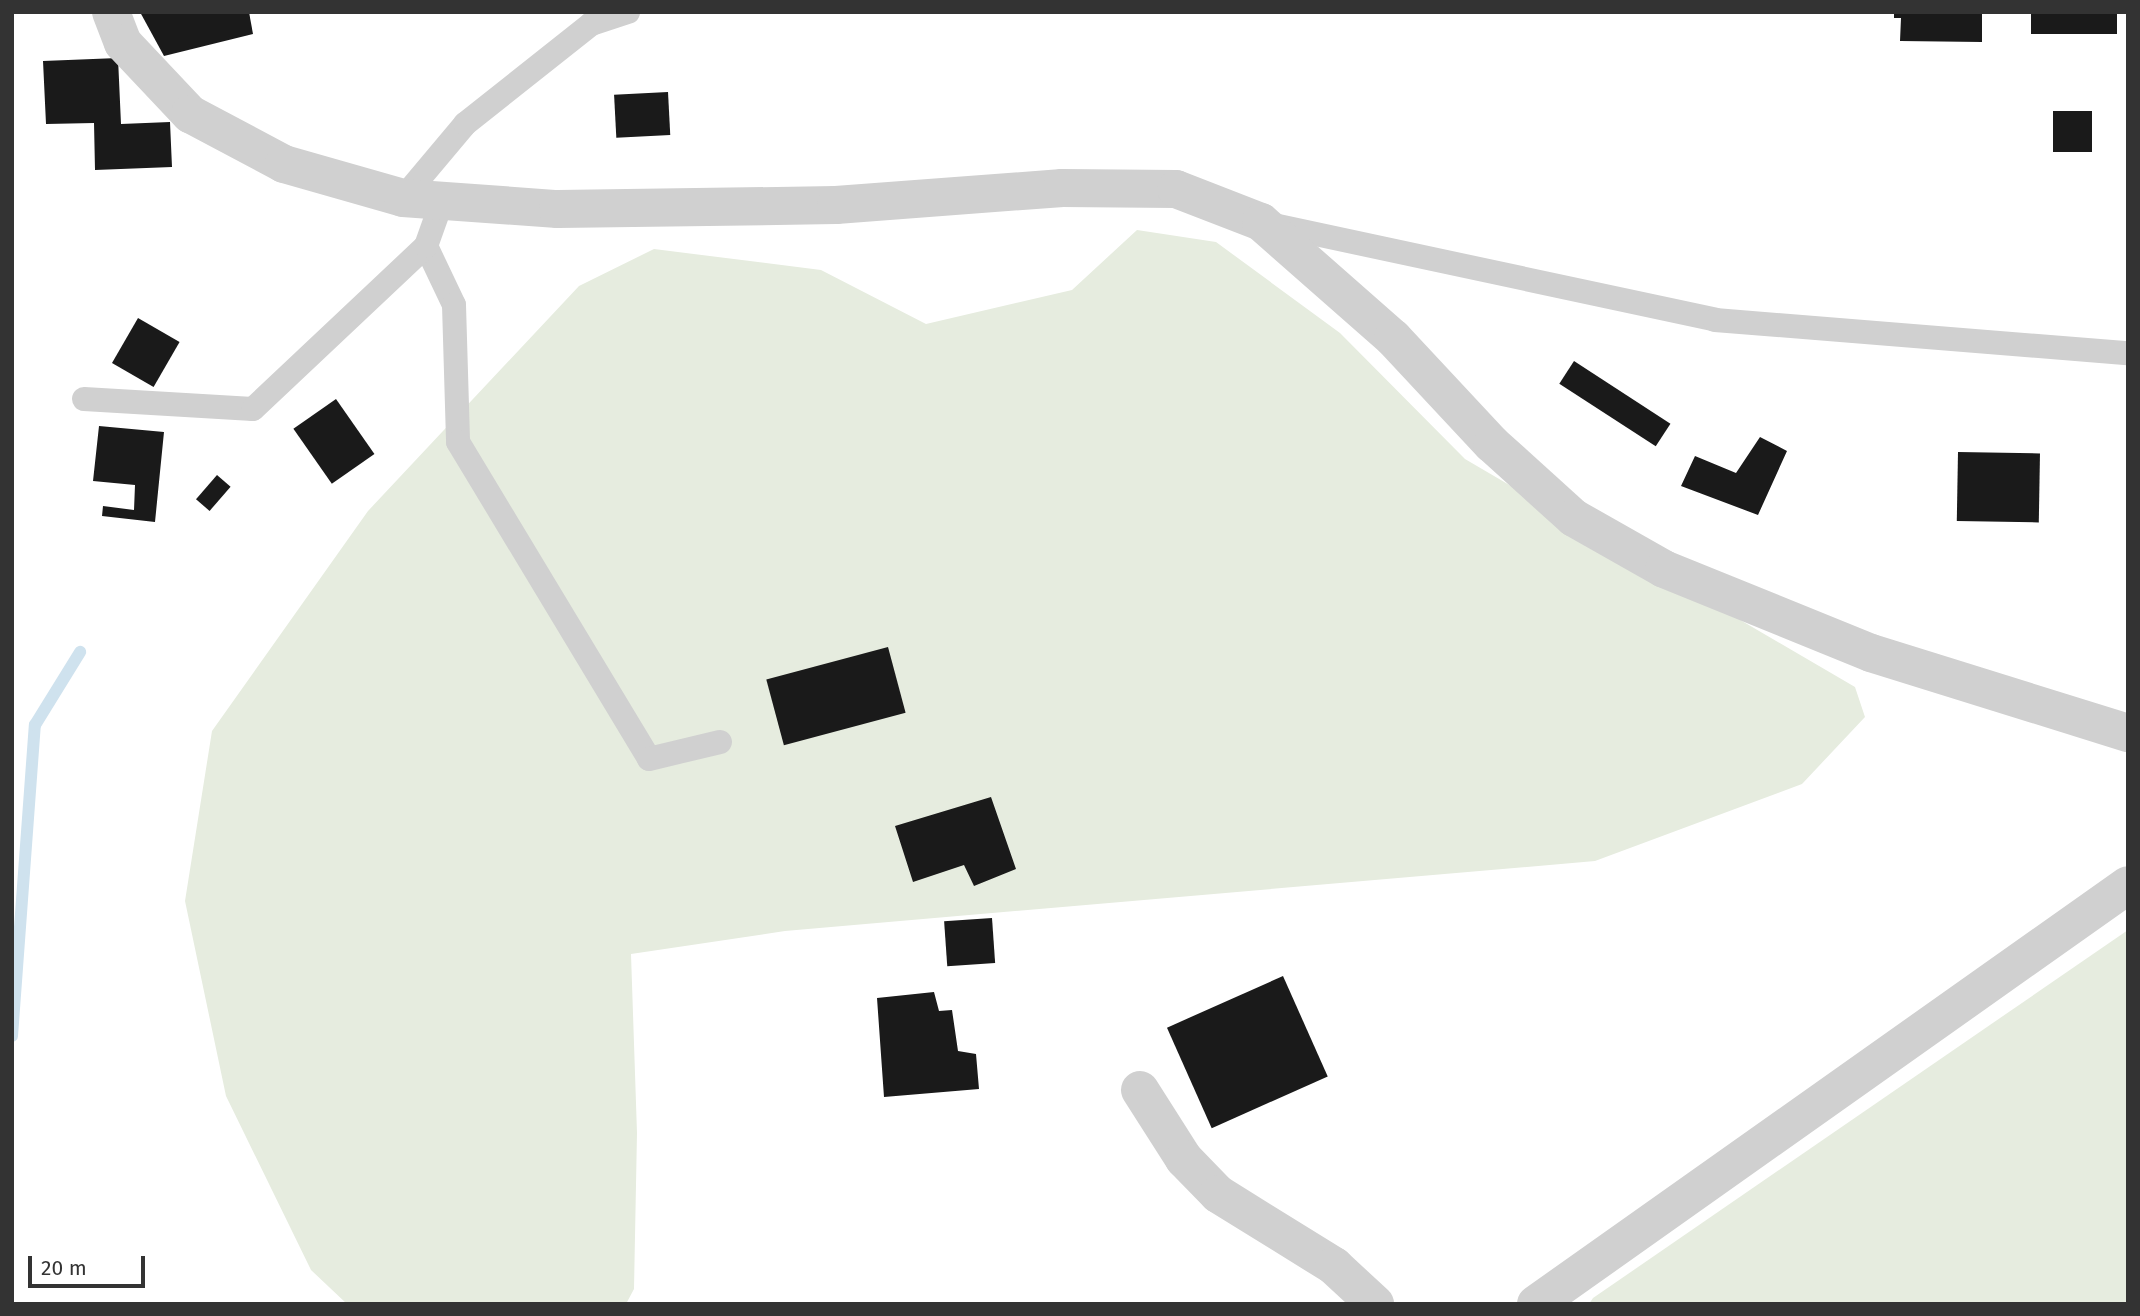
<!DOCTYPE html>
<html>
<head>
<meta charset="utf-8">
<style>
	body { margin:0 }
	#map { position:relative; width:2140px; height:1316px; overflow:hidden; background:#fff; font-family:"Fira Sans",sans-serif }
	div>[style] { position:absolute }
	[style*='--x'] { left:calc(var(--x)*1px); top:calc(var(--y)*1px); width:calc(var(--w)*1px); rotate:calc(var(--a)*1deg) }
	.green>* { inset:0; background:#e6ecdf }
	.stream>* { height:12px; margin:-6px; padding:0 6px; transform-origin:6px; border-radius:6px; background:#cfe2ee }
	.building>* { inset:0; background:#1a1a1a; transform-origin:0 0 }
	.service>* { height:24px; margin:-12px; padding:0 12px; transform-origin:12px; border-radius:12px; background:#d0d0d0 }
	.minor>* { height:38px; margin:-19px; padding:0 19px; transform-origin:19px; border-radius:19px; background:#d0d0d0 }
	span { translate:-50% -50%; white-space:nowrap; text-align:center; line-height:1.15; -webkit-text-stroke:7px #fff; paint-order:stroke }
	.frame { position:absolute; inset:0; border:14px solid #333; pointer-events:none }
	.scale { position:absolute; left:28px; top:1256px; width:117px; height:32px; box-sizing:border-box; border:4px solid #333; border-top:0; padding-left:9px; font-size:21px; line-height:24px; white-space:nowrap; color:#333; -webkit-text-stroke:5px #fff; paint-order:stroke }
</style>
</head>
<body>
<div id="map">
	<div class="green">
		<i style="clip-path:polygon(1137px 230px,1216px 242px,1340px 333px,1465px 459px,1855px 687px,1865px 717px,1802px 784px,1595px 861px,785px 931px,631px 954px,637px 1133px,634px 1289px,626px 1304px,347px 1304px,311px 1270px,226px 1096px,185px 901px,212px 731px,368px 511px,579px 286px,654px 249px,821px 270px,926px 324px,1072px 290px)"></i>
		<i style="clip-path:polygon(2128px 930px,2128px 1304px,1589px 1304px,1593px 1298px)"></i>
	</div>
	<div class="stream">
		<i style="--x:12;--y:1036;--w:312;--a:-85.8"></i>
		<i style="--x:35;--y:725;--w:86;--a:-58.3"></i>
	</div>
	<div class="building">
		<i style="clip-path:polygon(140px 12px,249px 12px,253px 34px,164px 56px)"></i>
		<i style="clip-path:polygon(1894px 12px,1982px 12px,1982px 42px,1900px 41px,1901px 18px,1894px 18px)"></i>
		<i style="left:2031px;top:12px;width:86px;height:22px"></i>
		<i style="clip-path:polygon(118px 58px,121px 124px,170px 122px,172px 167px,95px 170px,94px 123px,46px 124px,43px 61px)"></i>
		<i style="left:668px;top:92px;width:43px;height:54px;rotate:87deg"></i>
		<i style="left:2092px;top:111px;width:41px;height:39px;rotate:90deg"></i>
		<i style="left:138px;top:318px;width:48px;height:52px;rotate:30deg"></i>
		<i style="left:1574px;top:361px;width:115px;height:27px;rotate:33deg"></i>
		<i style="left:336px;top:399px;width:67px;height:52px;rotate:55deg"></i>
		<i style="clip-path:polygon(99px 426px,164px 432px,155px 522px,102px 516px,103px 506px,134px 510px,135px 485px,93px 481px)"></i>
		<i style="clip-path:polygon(1760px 437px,1787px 451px,1758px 515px,1681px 486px,1695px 456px,1736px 473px)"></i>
		<i style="left:1958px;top:452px;width:82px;height:69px;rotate:1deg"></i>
		<i style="left:217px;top:475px;width:18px;height:32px;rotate:41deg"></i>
		<i style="left:888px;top:647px;width:68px;height:126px;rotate:75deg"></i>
		<i style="clip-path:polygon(991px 797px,1016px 869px,974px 886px,964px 865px,913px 882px,895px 826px)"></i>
		<i style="left:992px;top:918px;width:45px;height:48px;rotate:86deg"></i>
		<i style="left:1283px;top:976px;width:110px;height:127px;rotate:66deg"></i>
		<i style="clip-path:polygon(934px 992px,939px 1011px,952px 1010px,958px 1051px,976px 1054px,979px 1089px,884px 1097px,877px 998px)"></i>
	</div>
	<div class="service">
		<i style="--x:403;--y:198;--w:97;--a:-50"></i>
		<i style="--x:465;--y:124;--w:161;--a:-38.4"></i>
		<i style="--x:591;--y:24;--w:39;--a:-18"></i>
		<i style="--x:1269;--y:224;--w:456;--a:12.1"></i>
		<i style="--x:1715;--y:320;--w:414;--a:4.6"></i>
		<i style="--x:426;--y:246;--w:65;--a:64.6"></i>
		<i style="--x:454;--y:305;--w:137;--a:88.3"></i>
		<i style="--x:458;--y:442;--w:370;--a:58.9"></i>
		<i style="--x:649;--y:759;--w:73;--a:-13.5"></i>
		<i style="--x:84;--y:399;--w:169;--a:3.4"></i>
		<i style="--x:253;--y:409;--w:238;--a:-43.3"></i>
		<i style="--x:426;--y:246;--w:48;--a:-70.4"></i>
	</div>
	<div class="minor">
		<i style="--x:111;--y:12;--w:33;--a:69"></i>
		<i style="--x:123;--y:43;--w:98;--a:46.7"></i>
		<i style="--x:190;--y:114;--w:106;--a:28"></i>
		<i style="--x:284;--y:164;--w:124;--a:15.9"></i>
		<i style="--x:403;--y:198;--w:155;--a:4.1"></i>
		<i style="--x:558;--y:209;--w:278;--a:-0.8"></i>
		<i style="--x:836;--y:205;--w:227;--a:-4.3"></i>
		<i style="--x:1062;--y:188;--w:114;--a:0.5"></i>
		<i style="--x:1176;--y:189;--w:91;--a:21.2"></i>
		<i style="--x:1261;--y:222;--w:176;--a:41.3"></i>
		<i style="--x:1393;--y:338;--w:145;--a:47"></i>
		<i style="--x:1492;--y:444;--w:110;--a:42.1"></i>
		<i style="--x:1574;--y:518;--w:103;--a:29.5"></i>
		<i style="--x:1664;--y:569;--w:223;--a:22.1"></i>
		<i style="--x:1871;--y:653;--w:269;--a:17.3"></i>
		<i style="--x:1140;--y:1090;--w:82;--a:57.5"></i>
		<i style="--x:1184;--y:1159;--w:49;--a:45.8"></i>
		<i style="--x:1218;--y:1194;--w:137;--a:31.8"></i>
		<i style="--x:1334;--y:1266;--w:56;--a:42.8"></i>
		<i style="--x:1536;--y:1304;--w:725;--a:-35.29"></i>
	</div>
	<div class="frame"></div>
	<div class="scale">20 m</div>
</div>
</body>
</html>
